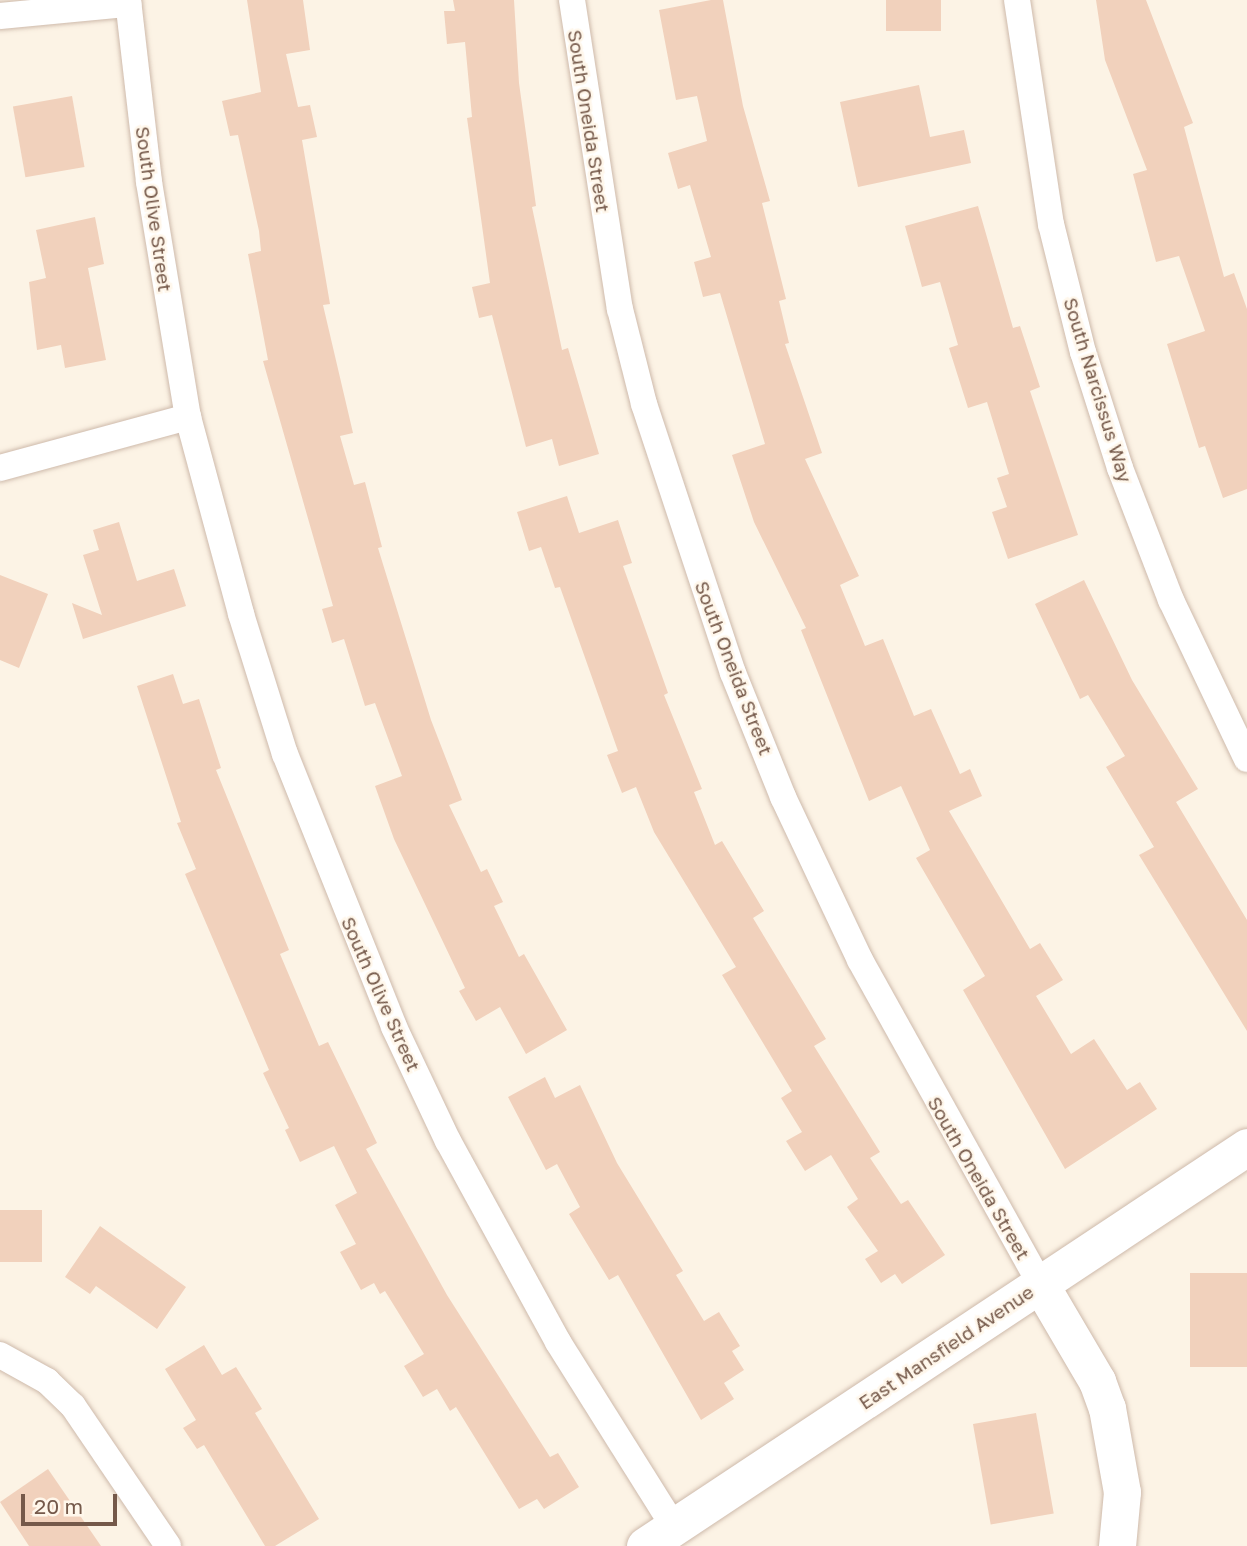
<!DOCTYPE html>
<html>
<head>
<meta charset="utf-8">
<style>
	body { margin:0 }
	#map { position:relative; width:1247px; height:1546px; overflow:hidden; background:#fcf3e5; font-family:"Golos Text",sans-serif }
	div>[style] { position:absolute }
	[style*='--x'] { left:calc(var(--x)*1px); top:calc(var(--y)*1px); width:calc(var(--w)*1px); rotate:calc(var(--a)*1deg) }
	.building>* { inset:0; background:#f1d1bc; transform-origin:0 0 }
	.roads { filter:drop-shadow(0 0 2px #cebaab) drop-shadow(0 0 2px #cebaab) }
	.street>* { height:26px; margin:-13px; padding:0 13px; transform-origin:13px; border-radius:13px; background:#fff }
	.secondary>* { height:37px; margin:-18.5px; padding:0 18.5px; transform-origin:18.5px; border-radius:18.5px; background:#fff }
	span { translate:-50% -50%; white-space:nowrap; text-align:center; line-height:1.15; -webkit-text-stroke:5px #fff7eb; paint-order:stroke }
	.street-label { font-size:19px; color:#75594a }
	.scale { position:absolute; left:21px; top:1494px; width:96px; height:32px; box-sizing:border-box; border:4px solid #75594a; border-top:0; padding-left:9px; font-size:21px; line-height:24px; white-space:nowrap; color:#75594a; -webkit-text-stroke:5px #fff7eb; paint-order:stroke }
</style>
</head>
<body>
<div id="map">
	<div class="building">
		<i style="clip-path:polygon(247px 0,303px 0,310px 50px,286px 54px,298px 107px,310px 105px,317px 137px,302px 140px,330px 304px,323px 305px,353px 433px,340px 436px,354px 485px,365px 482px,382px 547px,378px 548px,431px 720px,462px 800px,449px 805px,481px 872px,487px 869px,503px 902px,494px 906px,519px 957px,524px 954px,567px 1030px,526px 1054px,500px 1007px,476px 1021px,459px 991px,465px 988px,394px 839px,375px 786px,402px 776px,375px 703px,365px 706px,344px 639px,332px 643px,322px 609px,333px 606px,263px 361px,268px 360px,248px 254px,261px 251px,259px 231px,238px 135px,230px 136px,222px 101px,261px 92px)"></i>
		<i style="clip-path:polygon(453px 0,514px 0,519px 83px,536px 206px,532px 207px,562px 350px,568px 348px,599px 454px,559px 466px,552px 439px,526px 447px,492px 315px,479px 318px,472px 287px,490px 283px,467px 118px,472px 117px,465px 42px,447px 44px,444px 11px,455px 11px)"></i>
		<i style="clip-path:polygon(711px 0,723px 0,743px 106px,770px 201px,762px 203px,786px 299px,779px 301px,789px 343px,785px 344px,822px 453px,805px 459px,859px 576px,840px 585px,865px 646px,883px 639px,914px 716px,931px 709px,960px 774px,970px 769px,982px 796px,949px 811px,1030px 949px,1040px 943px,1063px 980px,1036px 996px,1071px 1054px,1094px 1039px,1127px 1090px,1140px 1082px,1157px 1109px,1065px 1169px,963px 990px,985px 976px,916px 858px,930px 850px,901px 786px,869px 801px,801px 630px,806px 628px,754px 522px,732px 455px,765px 444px,720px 293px,703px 297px,694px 262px,711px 257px,690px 185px,678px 189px,668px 153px,707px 141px,697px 96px,676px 100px,659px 10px)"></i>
		<i style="left:886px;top:0;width:55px;height:31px"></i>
		<i style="clip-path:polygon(1096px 0,1146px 0,1193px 123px,1184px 127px,1224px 277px,1234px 273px,1247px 309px,1247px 489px,1223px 498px,1205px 446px,1199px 448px,1167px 344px,1205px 331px,1179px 256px,1156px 262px,1133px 174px,1147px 170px,1105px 60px)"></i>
		<i style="clip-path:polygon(919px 85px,930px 137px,964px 130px,971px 163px,858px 187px,840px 102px)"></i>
		<i style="left:72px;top:96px;width:72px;height:60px;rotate:80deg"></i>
		<i style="clip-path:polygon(978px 206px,1013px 328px,1020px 326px,1040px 387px,1030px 391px,1078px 535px,1008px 559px,992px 512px,1007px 507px,997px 478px,1009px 474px,987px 402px,968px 408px,949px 348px,958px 345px,940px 282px,922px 287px,905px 226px)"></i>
		<i style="clip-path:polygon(95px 217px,104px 264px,88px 268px,106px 360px,65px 368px,61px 345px,37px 350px,29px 282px,46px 278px,36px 230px)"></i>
		<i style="clip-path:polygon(567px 496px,579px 533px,618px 520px,632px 563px,623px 566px,668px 693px,664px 695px,702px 789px,694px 792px,715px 845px,722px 841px,764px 911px,753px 918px,826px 1039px,814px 1046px,880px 1152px,870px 1158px,901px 1204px,908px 1200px,945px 1255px,902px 1284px,895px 1274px,881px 1283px,865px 1259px,878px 1251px,847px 1207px,858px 1199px,831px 1155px,805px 1171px,786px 1141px,802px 1132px,781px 1098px,792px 1091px,722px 975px,736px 967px,654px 832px,636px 787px,622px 793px,607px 755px,618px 751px,560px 587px,555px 588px,541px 547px,529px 551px,517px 512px)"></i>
		<i style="clip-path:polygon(119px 522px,137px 581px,174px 569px,186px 606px,83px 639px,72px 603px,102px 615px,83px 555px,99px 550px,93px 530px)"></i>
		<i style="clip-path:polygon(0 575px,48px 594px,19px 668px,0 660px)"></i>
		<i style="clip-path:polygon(1084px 580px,1132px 680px,1198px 789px,1176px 802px,1247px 920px,1247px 1031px,1139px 855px,1154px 847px,1106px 767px,1125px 756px,1088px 695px,1080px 699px,1035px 604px)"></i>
		<i style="clip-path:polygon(173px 674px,183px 704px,199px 699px,221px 768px,216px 770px,289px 950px,280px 954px,319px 1046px,328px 1042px,377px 1143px,366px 1149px,447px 1295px,550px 1457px,558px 1453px,579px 1487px,544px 1509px,537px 1499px,519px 1509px,456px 1407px,450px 1411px,437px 1389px,423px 1397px,404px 1366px,424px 1354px,385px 1291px,380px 1294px,374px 1283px,361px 1290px,340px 1252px,356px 1244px,335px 1205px,357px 1193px,334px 1146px,300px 1162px,285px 1130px,289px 1128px,263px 1073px,269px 1070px,185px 874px,196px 869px,177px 823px,181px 822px,137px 686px)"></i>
		<i style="clip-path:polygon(545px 1077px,555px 1098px,580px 1085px,617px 1163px,683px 1271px,676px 1275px,704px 1321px,719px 1312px,740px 1346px,732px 1351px,744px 1370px,724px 1383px,734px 1399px,701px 1420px,618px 1275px,609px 1280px,569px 1214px,580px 1207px,557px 1164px,546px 1170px,508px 1097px)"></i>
		<i style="left:0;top:1210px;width:42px;height:52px"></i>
		<i style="clip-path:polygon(100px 1226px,186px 1287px,157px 1329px,96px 1286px,90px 1294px,65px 1277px)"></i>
		<i style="left:1247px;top:1273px;width:94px;height:57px;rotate:90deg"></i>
		<i style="clip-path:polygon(204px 1345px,222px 1375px,236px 1367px,262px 1409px,255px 1413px,319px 1519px,275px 1546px,265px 1546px,204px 1445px,197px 1449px,183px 1428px,196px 1420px,165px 1369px)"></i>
		<i style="left:1036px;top:1413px;width:102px;height:64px;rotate:80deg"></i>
		<i style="clip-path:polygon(48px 1469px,101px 1546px,29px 1546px,0 1502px)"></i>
	</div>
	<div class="roads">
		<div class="street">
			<i style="--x:128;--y:0;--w:183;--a:83.4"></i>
			<i style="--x:149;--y:182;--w:238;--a:80.6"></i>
			<i style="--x:188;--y:417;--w:204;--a:74.9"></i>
			<i style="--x:241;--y:614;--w:147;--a:72.6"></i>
			<i style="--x:285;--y:754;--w:294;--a:68.2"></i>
			<i style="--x:394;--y:1027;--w:126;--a:64.7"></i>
			<i style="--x:448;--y:1141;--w:229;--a:61.3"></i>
			<i style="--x:558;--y:1342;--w:218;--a:57.9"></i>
			<i style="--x:572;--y:0;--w:313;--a:81.2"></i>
			<i style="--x:620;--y:309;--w:98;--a:75.8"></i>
			<i style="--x:644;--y:404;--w:283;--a:71.7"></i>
			<i style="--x:733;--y:673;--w:134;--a:68"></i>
			<i style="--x:783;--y:797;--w:180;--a:64.7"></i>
			<i style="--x:860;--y:960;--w:371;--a:60.9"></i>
			<i style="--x:1017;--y:0;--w:227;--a:81.4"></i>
			<i style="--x:1051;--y:224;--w:132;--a:76"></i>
			<i style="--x:1083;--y:352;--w:122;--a:72.3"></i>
			<i style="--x:1120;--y:468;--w:142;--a:68.9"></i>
			<i style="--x:1171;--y:600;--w:176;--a:64.5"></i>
			<i style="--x:0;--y:16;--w:129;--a:-5.4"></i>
			<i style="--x:0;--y:468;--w:195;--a:-15.2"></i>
			<i style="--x:0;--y:1355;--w:54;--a:29"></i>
			<i style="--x:47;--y:1381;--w:36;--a:44"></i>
			<i style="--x:73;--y:1406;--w:169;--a:55.8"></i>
		</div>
		<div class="secondary">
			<i style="--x:1040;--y:1284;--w:113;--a:59.6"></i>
			<i style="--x:1097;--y:1381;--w:29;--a:70"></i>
			<i style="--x:1107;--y:1408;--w:85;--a:79.9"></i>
			<i style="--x:1122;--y:1492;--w:54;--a:95.3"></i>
			<i style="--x:645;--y:1546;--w:722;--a:-33.54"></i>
		</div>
	</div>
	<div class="street-label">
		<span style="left:589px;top:121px;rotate:81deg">South Oneida Street</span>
		<span style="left:154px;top:209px;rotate:82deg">South Olive Street</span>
		<span style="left:1098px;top:390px;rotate:73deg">South Narcissus Way</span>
		<span style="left:734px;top:668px;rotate:69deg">South Oneida Street</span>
		<span style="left:381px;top:994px;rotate:66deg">South Olive Street</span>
		<span style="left:979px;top:1178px;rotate:60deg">South Oneida Street</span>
		<span style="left:946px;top:1347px;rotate:-34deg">East Mansfield Avenue</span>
	</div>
	<div class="scale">20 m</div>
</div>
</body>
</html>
